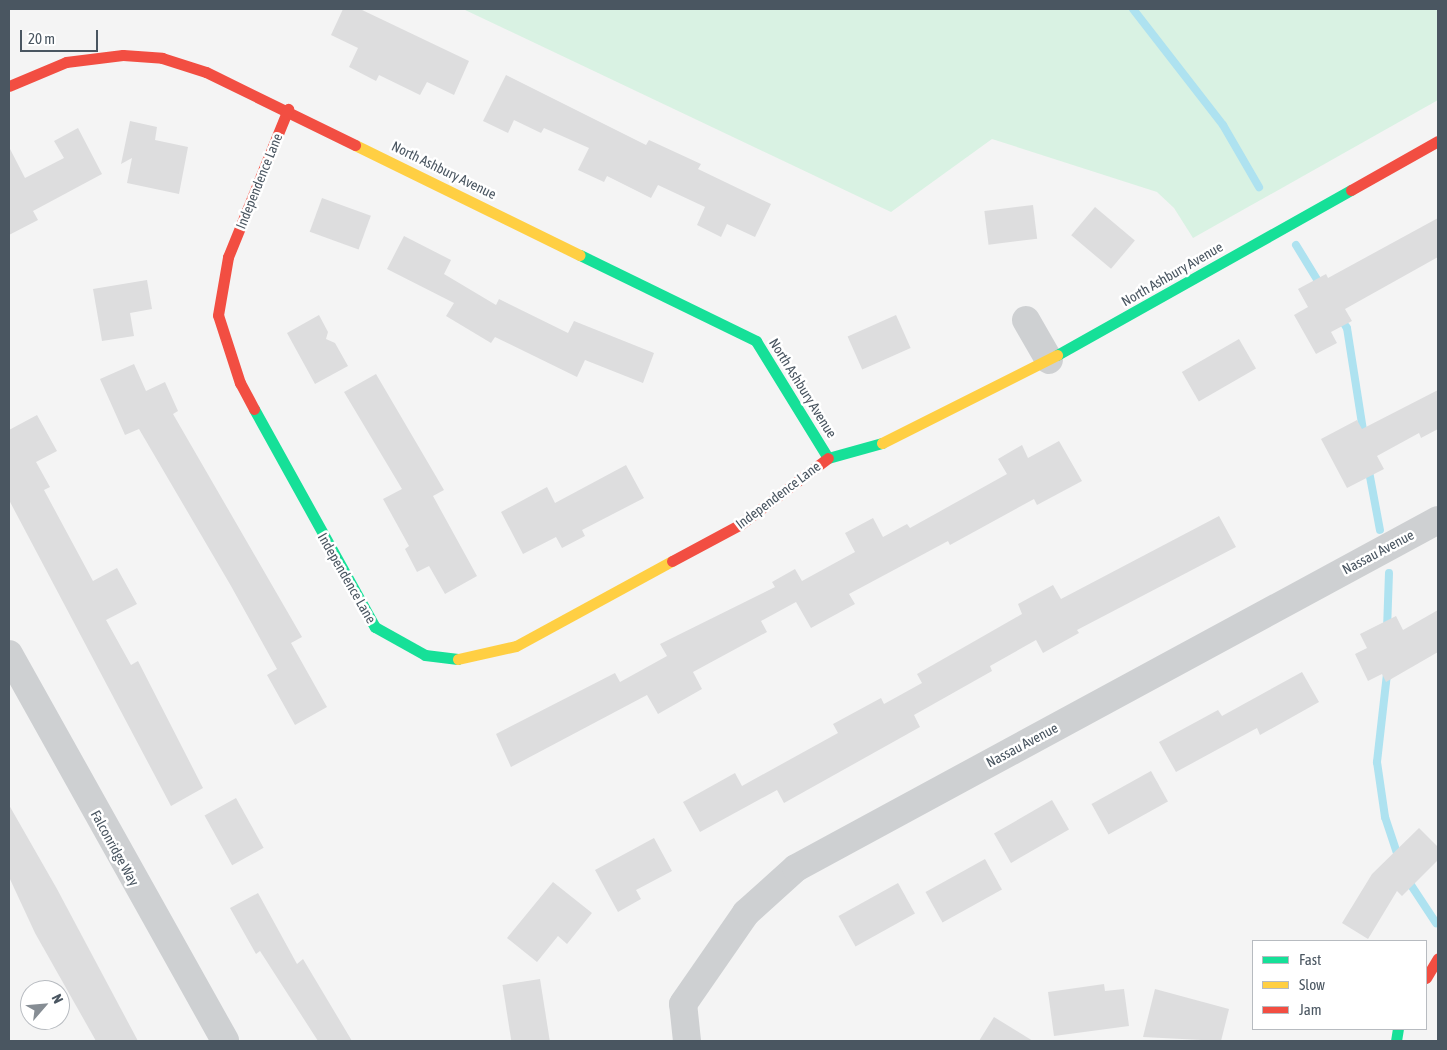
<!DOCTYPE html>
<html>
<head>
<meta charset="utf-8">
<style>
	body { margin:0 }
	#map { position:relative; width:1447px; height:1050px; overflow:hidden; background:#f4f4f4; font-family:"Asap Condensed",sans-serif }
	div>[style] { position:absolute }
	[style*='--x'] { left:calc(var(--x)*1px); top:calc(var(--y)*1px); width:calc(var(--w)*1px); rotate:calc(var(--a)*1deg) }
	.green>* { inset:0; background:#d9f2e3 }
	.stream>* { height:8px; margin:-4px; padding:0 4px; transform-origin:4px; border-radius:4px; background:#aee2f0 }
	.building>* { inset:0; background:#ddddde; transform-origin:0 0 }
	.street>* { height:28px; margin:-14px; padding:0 14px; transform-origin:14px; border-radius:14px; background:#ced0d2 }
	.fast>* { height:11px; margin:-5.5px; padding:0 5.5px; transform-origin:5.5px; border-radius:5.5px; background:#16e098 }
	.slow>* { height:11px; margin:-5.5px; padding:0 5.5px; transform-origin:5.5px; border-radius:5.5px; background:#ffcf43 }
	.jam>* { height:11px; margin:-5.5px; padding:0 5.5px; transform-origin:5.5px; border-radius:5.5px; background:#f24e42 }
	span { translate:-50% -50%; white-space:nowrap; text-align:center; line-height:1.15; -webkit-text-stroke:5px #fff; paint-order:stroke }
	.street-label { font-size:14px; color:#4a5661 }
	.frame { position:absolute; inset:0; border:10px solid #4a5661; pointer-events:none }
	.legend { position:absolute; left:1252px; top:940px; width:175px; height:90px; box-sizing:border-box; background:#fff; border:1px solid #b7bbc0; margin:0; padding:6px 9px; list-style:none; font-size:15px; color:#4a5661 }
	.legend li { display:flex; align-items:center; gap:10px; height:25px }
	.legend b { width:25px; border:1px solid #b7bbc0 }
	.north { position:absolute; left:20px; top:980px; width:50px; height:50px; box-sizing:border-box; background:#fff; border:1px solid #b7bbc0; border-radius:50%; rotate:63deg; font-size:14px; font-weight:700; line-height:20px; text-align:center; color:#4a5661 }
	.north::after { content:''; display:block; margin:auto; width:18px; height:22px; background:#868d94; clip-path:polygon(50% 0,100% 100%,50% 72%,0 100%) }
	.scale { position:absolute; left:20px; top:30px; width:78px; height:22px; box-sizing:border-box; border:2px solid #4a5661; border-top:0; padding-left:6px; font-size:15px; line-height:18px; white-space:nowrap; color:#4a5661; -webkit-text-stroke:4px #fff; paint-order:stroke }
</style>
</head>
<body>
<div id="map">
	<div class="green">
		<i style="clip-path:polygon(463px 9px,1438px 9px,1438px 100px,1193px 238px,1174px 208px,1157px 192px,992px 139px,891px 212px)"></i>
	</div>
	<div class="stream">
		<i style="--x:1133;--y:9;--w:147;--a:52.2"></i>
		<i style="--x:1223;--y:125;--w:72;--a:59.9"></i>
		<i style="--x:1296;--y:245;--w:48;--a:58.6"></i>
		<i style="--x:1340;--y:317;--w:13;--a:58"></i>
		<i style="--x:1347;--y:328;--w:110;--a:81.1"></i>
		<i style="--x:1368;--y:466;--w:65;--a:79.4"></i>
		<i style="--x:1387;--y:630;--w:57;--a:-88"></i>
		<i style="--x:1387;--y:674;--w:89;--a:96.5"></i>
		<i style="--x:1377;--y:762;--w:56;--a:81.7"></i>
		<i style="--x:1385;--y:817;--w:44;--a:71.6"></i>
		<i style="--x:1407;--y:879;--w:53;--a:56.6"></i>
	</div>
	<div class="building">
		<i style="clip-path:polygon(343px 9px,360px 9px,469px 61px,454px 95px,427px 82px,420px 95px,379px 75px,376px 81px,349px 67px,358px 48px,331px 35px)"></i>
		<i style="clip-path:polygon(506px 75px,646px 145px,649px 140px,701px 164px,698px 169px,771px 204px,755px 237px,727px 224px,721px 237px,697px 225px,705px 207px,658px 185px,651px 198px,607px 176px,604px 182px,578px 170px,589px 148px,544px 128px,541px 133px,514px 120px,508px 133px,483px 121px)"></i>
		<i style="clip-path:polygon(130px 121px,157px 127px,155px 140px,188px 147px,179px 194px,127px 183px,132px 158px,121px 164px)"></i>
		<i style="clip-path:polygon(78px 128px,102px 174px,33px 211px,38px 220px,9px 235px,9px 147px,25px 178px,64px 158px,54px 141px)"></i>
		<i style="left:322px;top:198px;width:52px;height:36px;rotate:20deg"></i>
		<i style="left:1033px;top:205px;width:34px;height:49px;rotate:83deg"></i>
		<i style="left:1095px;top:207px;width:52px;height:37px;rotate:40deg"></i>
		<i style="clip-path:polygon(1438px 218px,1438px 257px,1345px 309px,1352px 321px,1331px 332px,1337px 343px,1316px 354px,1294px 315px,1308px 307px,1298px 289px,1326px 274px,1328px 278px)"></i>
		<i style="clip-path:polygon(404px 236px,451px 260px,444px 274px,496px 305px,499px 299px,568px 333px,574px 321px,654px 353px,643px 383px,585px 360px,577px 377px,495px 337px,491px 343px,446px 316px,454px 303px,387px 269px)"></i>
		<i style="clip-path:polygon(147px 280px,152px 309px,130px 313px,134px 336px,102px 341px,93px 289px)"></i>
		<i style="clip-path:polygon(319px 315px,328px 332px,326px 339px,335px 343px,348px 366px,315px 384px,287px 333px)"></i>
		<i style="left:896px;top:315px;width:36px;height:53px;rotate:66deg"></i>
		<i style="left:1239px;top:339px;width:34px;height:66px;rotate:60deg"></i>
		<i style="clip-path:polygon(134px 364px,146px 391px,165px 382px,178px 411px,173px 414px,302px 637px,291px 643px,327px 707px,295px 725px,267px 675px,277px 669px,231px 586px,139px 429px,125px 435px,100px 379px)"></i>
		<i style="clip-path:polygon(376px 374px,444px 490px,433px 496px,477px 576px,445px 594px,429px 566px,417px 572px,405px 549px,409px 546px,383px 499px,402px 489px,344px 392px)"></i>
		<i style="clip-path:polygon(1438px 390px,1438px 429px,1421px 438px,1419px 433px,1377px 456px,1384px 469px,1347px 488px,1321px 439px,1357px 420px,1362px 429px)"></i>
		<i style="clip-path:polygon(37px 415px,57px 451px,36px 462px,50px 487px,44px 490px,93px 581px,117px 568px,137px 604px,106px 620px,131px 665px,138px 661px,203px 788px,171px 806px,9px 500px,9px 430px)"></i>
		<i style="clip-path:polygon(1059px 441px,1082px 481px,1037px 505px,1034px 499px,950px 545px,948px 541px,849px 594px,855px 604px,811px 628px,796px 602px,761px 621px,767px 632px,693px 672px,702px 689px,658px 714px,647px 695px,511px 767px,496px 734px,615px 673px,620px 682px,667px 656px,660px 644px,775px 587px,772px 582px,795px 569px,802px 581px,855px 552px,845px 533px,873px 518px,883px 537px,907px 524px,910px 528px,1007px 474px,998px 459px,1022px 445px,1028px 458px)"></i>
		<i style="clip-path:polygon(626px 465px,644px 498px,582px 530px,585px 536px,562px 548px,556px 537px,523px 554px,501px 512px,547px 487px,555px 503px)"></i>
		<i style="clip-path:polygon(1219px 516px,1236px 547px,1077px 630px,1079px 633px,1043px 653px,1036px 640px,990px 666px,992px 671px,914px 715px,920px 727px,784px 803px,777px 790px,700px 832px,683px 802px,735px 773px,742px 786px,838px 733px,833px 724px,881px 698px,884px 704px,922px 683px,917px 674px,1022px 614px,1018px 604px,1053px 585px,1061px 599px)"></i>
		<i style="clip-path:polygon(1438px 610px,1438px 652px,1386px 682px,1382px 674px,1368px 681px,1355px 654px,1367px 648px,1360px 634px,1396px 616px,1403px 630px)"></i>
		<i style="clip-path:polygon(1302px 672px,1319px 702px,1260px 735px,1257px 728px,1176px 772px,1159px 742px,1218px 710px,1222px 716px)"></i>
		<i style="left:1151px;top:771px;width:35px;height:68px;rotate:61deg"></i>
		<i style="left:236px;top:798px;width:57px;height:36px;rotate:61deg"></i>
		<i style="left:1052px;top:800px;width:34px;height:67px;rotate:60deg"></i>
		<i style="clip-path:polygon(9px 805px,57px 889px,138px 1041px,96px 1041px,35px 933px,9px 877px)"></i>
		<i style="clip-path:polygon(1419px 828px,1438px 847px,1438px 860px,1402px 896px,1397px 891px,1368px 939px,1342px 923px,1372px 874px)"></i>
		<i style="clip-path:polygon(654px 838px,672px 871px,636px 890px,641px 899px,618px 912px,595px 870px)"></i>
		<i style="left:985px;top:859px;width:35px;height:68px;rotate:61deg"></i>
		<i style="clip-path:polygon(553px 882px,592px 913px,567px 944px,558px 936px,537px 962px,507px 938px)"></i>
		<i style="left:898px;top:883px;width:35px;height:68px;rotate:61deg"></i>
		<i style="clip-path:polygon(258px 893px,297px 964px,303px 959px,352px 1041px,318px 1041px,260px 951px,256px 954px,230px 908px)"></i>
		<i style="left:540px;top:979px;width:63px;height:38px;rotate:81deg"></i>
		<i style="clip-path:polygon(1104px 984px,1105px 991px,1124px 989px,1129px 1026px,1054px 1036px,1048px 992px)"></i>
		<i style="clip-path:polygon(1155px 989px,1229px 1009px,1221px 1041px,1143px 1037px)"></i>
		<i style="clip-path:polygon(994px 1017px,1033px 1041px,979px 1041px)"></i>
	</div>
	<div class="street">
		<i style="--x:1026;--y:320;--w:46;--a:60.1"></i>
		<i style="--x:9;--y:654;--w:443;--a:60.8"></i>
		<i style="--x:687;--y:1041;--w:37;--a:-96"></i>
		<i style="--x:683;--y:1004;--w:111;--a:-55.3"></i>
		<i style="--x:746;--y:913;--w:67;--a:-42"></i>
		<i style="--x:796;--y:868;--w:730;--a:-28.46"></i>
	</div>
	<div class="fast">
		<i style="--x:580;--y:255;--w:196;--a:26"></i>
		<i style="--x:756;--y:341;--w:137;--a:58.4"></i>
		<i style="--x:828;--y:458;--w:56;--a:-15.5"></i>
		<i style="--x:1057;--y:355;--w:337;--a:-29.3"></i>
		<i style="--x:254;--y:409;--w:249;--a:61"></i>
		<i style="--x:375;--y:627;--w:57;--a:29.2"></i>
		<i style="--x:425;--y:655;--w:33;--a:7"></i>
		<i style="--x:1396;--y:1041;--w:12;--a:-81"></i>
	</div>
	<div class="slow">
		<i style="--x:355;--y:145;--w:250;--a:26.1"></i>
		<i style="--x:882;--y:443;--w:196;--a:-26.7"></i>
		<i style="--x:458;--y:659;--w:59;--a:-12.6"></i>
		<i style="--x:516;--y:646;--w:178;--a:-28.6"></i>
	</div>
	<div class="jam">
		<i style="--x:9;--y:86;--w:62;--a:-22.8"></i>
		<i style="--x:66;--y:62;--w:57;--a:-7"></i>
		<i style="--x:123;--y:55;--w:39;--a:4"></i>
		<i style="--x:162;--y:58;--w:46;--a:17.7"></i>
		<i style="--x:206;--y:72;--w:166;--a:26.1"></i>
		<i style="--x:1351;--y:190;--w:100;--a:-29.4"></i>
		<i style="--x:254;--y:409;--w:30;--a:-118"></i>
		<i style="--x:240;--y:383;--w:71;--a:-107.9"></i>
		<i style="--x:218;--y:315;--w:59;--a:-80.2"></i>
		<i style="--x:228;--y:257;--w:160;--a:-67.9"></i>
		<i style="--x:672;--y:561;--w:78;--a:-28.2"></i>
		<i style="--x:741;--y:524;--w:109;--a:-37.2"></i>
		<i style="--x:1426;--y:978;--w:23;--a:-59"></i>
	</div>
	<div class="street-label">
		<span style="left:444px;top:170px;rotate:26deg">North Ashbury Avenue</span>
		<span style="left:259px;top:181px;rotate:-68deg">Independence Lane</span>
		<span style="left:1172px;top:274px;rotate:-30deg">North Ashbury Avenue</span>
		<span style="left:803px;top:388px;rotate:58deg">North Ashbury Avenue</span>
		<span style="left:778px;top:495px;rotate:-37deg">Independence Lane</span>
		<span style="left:1378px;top:552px;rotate:-28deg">Nassau Avenue</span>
		<span style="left:347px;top:578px;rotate:60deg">Independence Lane</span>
		<span style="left:1022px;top:745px;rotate:-28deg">Nassau Avenue</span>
		<span style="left:115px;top:848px;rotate:61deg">Falconridge Way</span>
	</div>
	<div class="frame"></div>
	<ul class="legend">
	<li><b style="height:6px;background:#16e098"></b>Fast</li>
	<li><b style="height:6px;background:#ffcf43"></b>Slow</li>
	<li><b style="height:6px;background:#f24e42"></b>Jam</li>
	</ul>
	<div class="north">N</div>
	<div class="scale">20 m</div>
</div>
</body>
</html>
